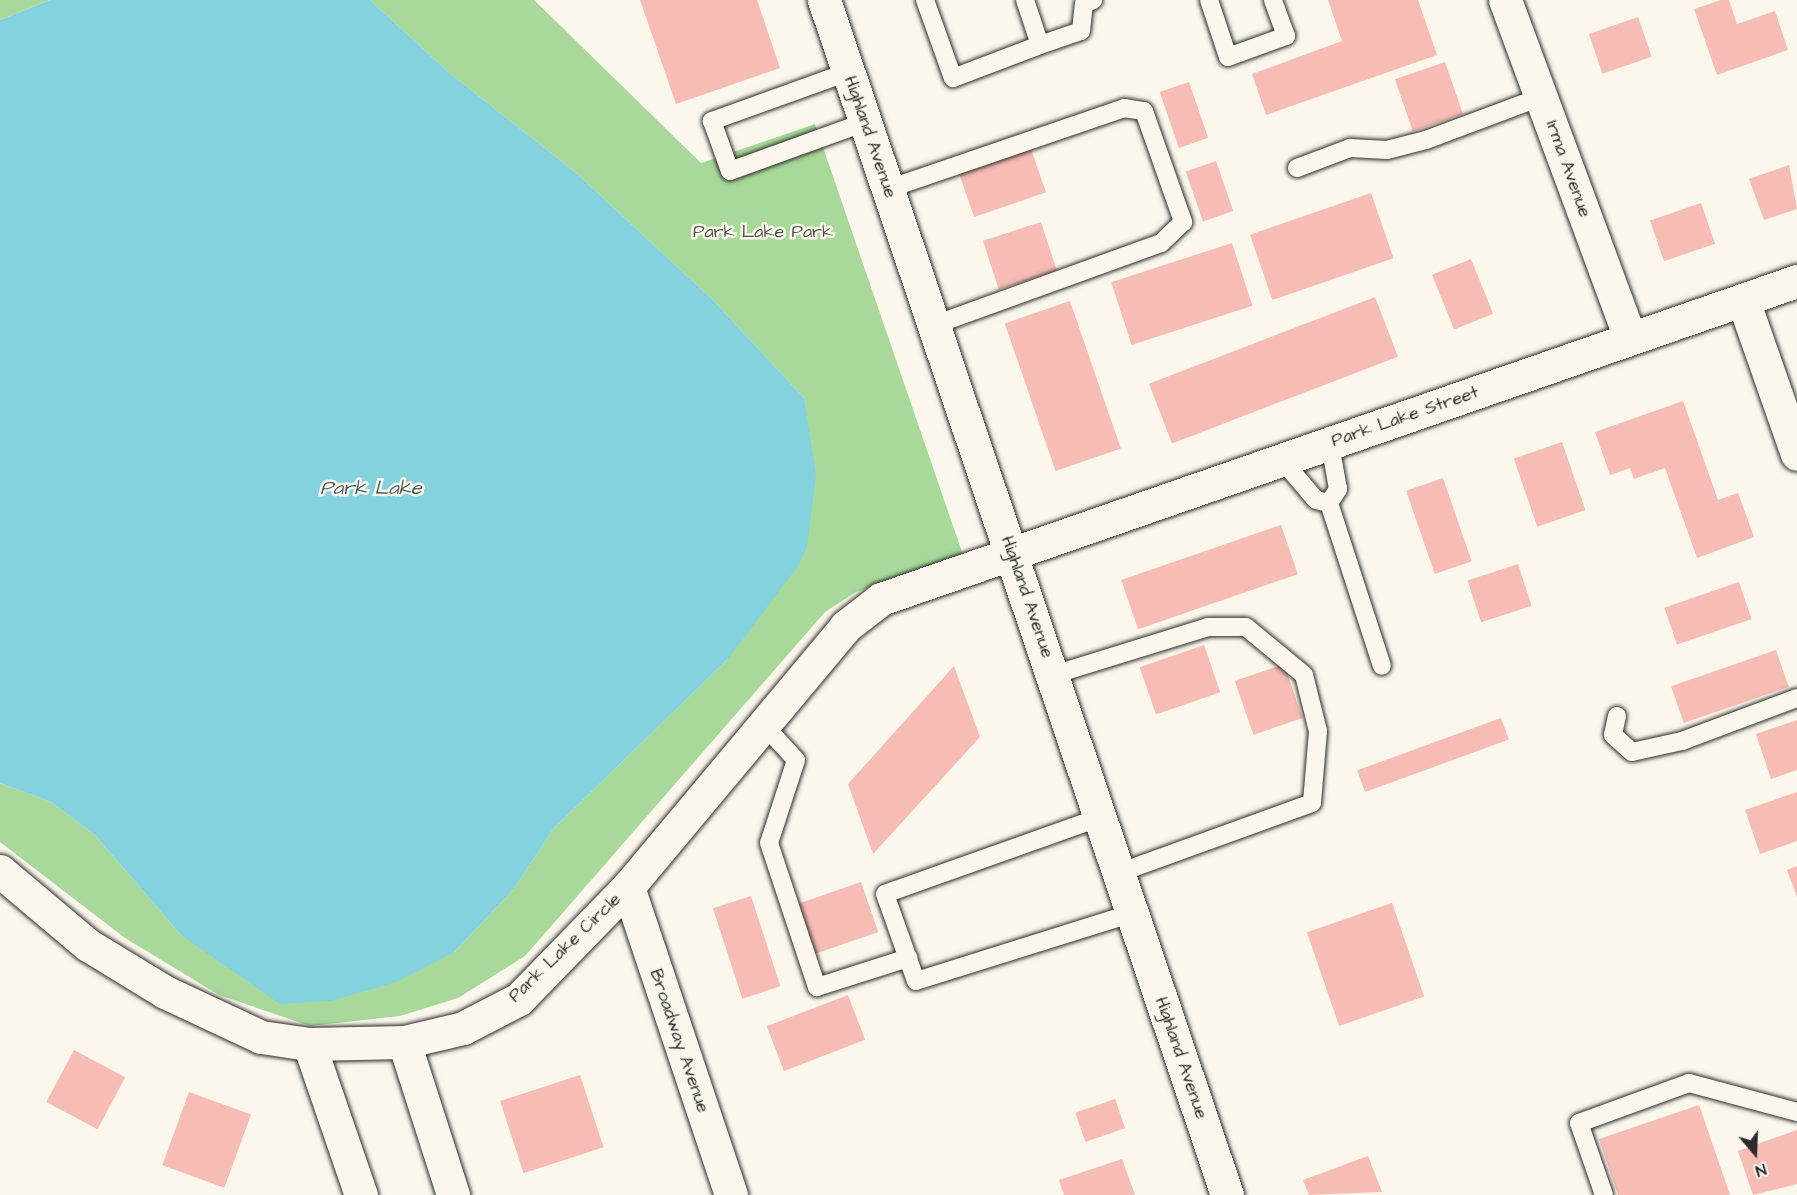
<!DOCTYPE html>
<html>
<head>
<meta charset="utf-8">
<style>
	body { margin:0 }
	#map { position:relative; width:1797px; height:1195px; overflow:hidden; background:#fbf7ec; font-family:"Architects Daughter",sans-serif }
	div>[style] { position:absolute }
	[style*='--x'] { left:calc(var(--x)*1px); top:calc(var(--y)*1px); width:calc(var(--w)*1px); rotate:calc(var(--a)*1deg) }
	.green>* { inset:0; background:#a8d99a }
	.water>* { inset:0; background:#83d2de }
	.building>* { inset:0; background:#f7bcb4; transform-origin:0 0 }
	.roads { filter:drop-shadow(0 0 2px #2b2b2b) drop-shadow(0 0 2px #2b2b2b) }
	.lane>* { height:18px; margin:-9px; padding:0 9px; transform-origin:9px; border-radius:9px; background:#fbf7ec }
	.street>* { height:33px; margin:-16.5px; padding:0 16.5px; transform-origin:16.5px; border-radius:16.5px; background:#fbf7ec }
	.secondary>* { height:33px; margin:-16.5px; padding:0 16.5px; transform-origin:16.5px; border-radius:16.5px; background:#fbf7ec }
	span { translate:-50% -50%; white-space:nowrap; text-align:center; line-height:1.15; -webkit-text-stroke:5px #fbf7ec; paint-order:stroke }
	.street-label { font-size:18px; color:#2b2b2b }
	.park-label { font-size:18px; color:#4a5647 }
	.water-label { font-size:20px; color:#455d61; font-style:italic }
	.north { position:absolute; left:1725px; top:1123px; width:60px; height:60px; -webkit-text-stroke:4px #fbf7ec; paint-order:stroke; rotate:161deg; font-size:16px; font-weight:700; line-height:24px; text-align:center; color:#2b2b2b }
	.north::after { content:''; display:block; margin:auto; width:21px; height:27px; background:#2b2b2b; clip-path:polygon(50% 0,100% 100%,50% 72%,0 100%) }
</style>
</head>
<body>
<div id="map">
	<div class="green">
		<i style="clip-path:polygon(0 0,50px 0,0 20px)"></i>
		<i style="clip-path:polygon(370px 0,534px 0,701px 163px,815px 124px,963px 555px,856px 592px,825px 612px,525px 956px,458px 998px,400px 1016px,310px 1026px,219px 995px,125px 938px,0 842px,0 783px,51px 802px,95px 835px,181px 935px,453px 953px,513px 890px,554px 828px,728px 659px,804px 398px,713px 300px,575px 172px,447px 71px)"></i>
	</div>
	<div class="water">
		<i style="clip-path:polygon(50px 0,370px 0,447px 71px,575px 172px,713px 300px,804px 398px,816px 475px,807px 547px,798px 566px,728px 659px,554px 828px,513px 890px,453px 953px,396px 982px,331px 1001px,280px 1004px,181px 935px,95px 835px,51px 802px,0 783px,0 20px)"></i>
	</div>
	<div class="building">
		<i style="clip-path:polygon(640px 0,757px 0,780px 68px,676px 104px)"></i>
		<i style="clip-path:polygon(1328px 0,1418px 0,1437px 55px,1266px 115px,1252px 74px,1342px 41px)"></i>
		<i style="clip-path:polygon(1721px 0,1729px 0,1737px 24px,1775px 11px,1788px 50px,1717px 75px,1694px 9px)"></i>
		<i style="left:1638px;top:17px;width:42px;height:52px;rotate:71deg"></i>
		<i style="left:1445px;top:62px;width:55px;height:53px;rotate:71deg"></i>
		<i style="left:1189px;top:82px;width:59px;height:31px;rotate:71deg"></i>
		<i style="left:1030px;top:146px;width:49px;height:76px;rotate:71deg"></i>
		<i style="left:1216px;top:161px;width:53px;height:32px;rotate:71deg"></i>
		<i style="clip-path:polygon(1789px 165px,1797px 209px,1764px 220px,1749px 179px)"></i>
		<i style="left:1371px;top:193px;width:69px;height:128px;rotate:71deg"></i>
		<i style="left:1701px;top:203px;width:43px;height:54px;rotate:71deg"></i>
		<i style="left:1041px;top:222px;width:51px;height:61px;rotate:72deg"></i>
		<i style="left:1232px;top:243px;width:66px;height:127px;rotate:72deg"></i>
		<i style="left:1471px;top:259px;width:59px;height:42px;rotate:68deg"></i>
		<i style="left:1375px;top:297px;width:64px;height:242px;rotate:69deg"></i>
		<i style="left:1070px;top:301px;width:156px;height:69px;rotate:71deg"></i>
		<i style="clip-path:polygon(1683px 401px,1718px 500px,1738px 493px,1754px 537px,1697px 558px,1665px 468px,1634px 479px,1630px 468px,1610px 475px,1595px 432px)"></i>
		<i style="left:1562px;top:442px;width:72px;height:51px;rotate:71deg"></i>
		<i style="left:1443px;top:478px;width:88px;height:39px;rotate:71deg"></i>
		<i style="left:1281px;top:525px;width:52px;height:169px;rotate:71deg"></i>
		<i style="left:1518px;top:564px;width:44px;height:53px;rotate:72deg"></i>
		<i style="left:1739px;top:582px;width:39px;height:79px;rotate:71deg"></i>
		<i style="left:1204px;top:645px;width:50px;height:68px;rotate:71deg"></i>
		<i style="left:1776px;top:650px;width:39px;height:111px;rotate:71deg"></i>
		<i style="left:1284px;top:664px;width:57px;height:52px;rotate:71deg"></i>
		<i style="clip-path:polygon(954px 666px,980px 737px,873px 854px,848px 784px)"></i>
		<i style="left:1501px;top:718px;width:23px;height:153px;rotate:70deg"></i>
		<i style="clip-path:polygon(1797px 720px,1797px 770px,1771px 779px,1756px 734px)"></i>
		<i style="clip-path:polygon(1797px 792px,1797px 841px,1760px 854px,1745px 810px)"></i>
		<i style="clip-path:polygon(1797px 866px,1797px 897px,1787px 870px)"></i>
		<i style="left:861px;top:882px;width:53px;height:68px;rotate:71deg"></i>
		<i style="left:751px;top:896px;width:95px;height:40px;rotate:72deg"></i>
		<i style="left:1392px;top:903px;width:99px;height:90px;rotate:71deg"></i>
		<i style="left:848px;top:995px;width:48px;height:87px;rotate:69deg"></i>
		<i style="left:74px;top:1050px;width:58px;height:59px;rotate:28deg"></i>
		<i style="left:580px;top:1075px;width:76px;height:84px;rotate:72deg"></i>
		<i style="left:189px;top:1092px;width:66px;height:78px;rotate:20deg"></i>
		<i style="left:1115px;top:1099px;width:31px;height:42px;rotate:71deg"></i>
		<i style="clip-path:polygon(1699px 1105px,1730px 1195px,1618px 1195px,1599px 1139px)"></i>
		<i style="clip-path:polygon(1797px 1130px,1797px 1184px,1753px 1195px,1738px 1151px)"></i>
		<i style="clip-path:polygon(1368px 1156px,1382px 1192px,1309px 1195px,1303px 1180px)"></i>
		<i style="clip-path:polygon(1122px 1159px,1135px 1195px,1064px 1195px,1059px 1180px)"></i>
	</div>
	<div class="roads">
		<div class="lane">
			<i style="--x:925;--y:0;--w:83;--a:70.3"></i>
			<i style="--x:953;--y:78;--w:93;--a:-20.8"></i>
			<i style="--x:1040;--y:45;--w:47;--a:-108.4"></i>
			<i style="--x:1209;--y:0;--w:60;--a:71.6"></i>
			<i style="--x:1228;--y:57;--w:62;--a:-19.9"></i>
			<i style="--x:1286;--y:36;--w:38;--a:-110"></i>
			<i style="--x:1040;--y:45;--w:43;--a:-18.9"></i>
			<i style="--x:1081;--y:31;--w:27;--a:-84"></i>
			<i style="--x:1084;--y:4;--w:10;--a:-24"></i>
			<i style="--x:848;--y:72;--w:145;--a:160.2"></i>
			<i style="--x:712;--y:121;--w:53;--a:70.2"></i>
			<i style="--x:730;--y:171;--w:144;--a:-19.9"></i>
			<i style="--x:1297;--y:168;--w:57;--a:-20.7"></i>
			<i style="--x:1350;--y:148;--w:37;--a:3"></i>
			<i style="--x:1387;--y:150;--w:40;--a:-14.4"></i>
			<i style="--x:1426;--y:140;--w:123;--a:-20.5"></i>
			<i style="--x:888;--y:189;--w:250;--a:-18.9"></i>
			<i style="--x:1124;--y:108;--w:20;--a:9"></i>
			<i style="--x:1144;--y:111;--w:118;--a:70.6"></i>
			<i style="--x:1183;--y:222;--w:30;--a:136"></i>
			<i style="--x:1161;--y:243;--w:241;--a:160.1"></i>
			<i style="--x:1282;--y:460;--w:52;--a:49.6"></i>
			<i style="--x:1316;--y:500;--w:13;--a:13"></i>
			<i style="--x:1329;--y:503;--w:17;--a:-57"></i>
			<i style="--x:1338;--y:489;--w:46;--a:-100.1"></i>
			<i style="--x:1329;--y:503;--w:171;--a:72"></i>
			<i style="--x:1053;--y:675;--w:162;--a:-17.2"></i>
			<i style="--x:1208;--y:627;--w:38;--a:0"></i>
			<i style="--x:1246;--y:627;--w:75;--a:39.6"></i>
			<i style="--x:1304;--y:675;--w:58;--a:76"></i>
			<i style="--x:1318;--y:731;--w:72;--a:94.8"></i>
			<i style="--x:1312;--y:803;--w:205;--a:160.1"></i>
			<i style="--x:1617;--y:716;--w:19;--a:102"></i>
			<i style="--x:1613;--y:735;--w:25;--a:42"></i>
			<i style="--x:1632;--y:752;--w:51;--a:-12.4"></i>
			<i style="--x:1682;--y:741;--w:123;--a:-20.5"></i>
			<i style="--x:764;--y:725;--w:47;--a:47.6"></i>
			<i style="--x:796;--y:760;--w:87;--a:108"></i>
			<i style="--x:769;--y:843;--w:152;--a:71.6"></i>
			<i style="--x:817;--y:987;--w:96;--a:-17.7"></i>
			<i style="--x:1101;--y:817;--w:229;--a:160.4"></i>
			<i style="--x:885;--y:894;--w:92;--a:70.4"></i>
			<i style="--x:916;--y:981;--w:227;--a:-17.4"></i>
			<i style="--x:1604;--y:1195;--w:76;--a:-109.1"></i>
			<i style="--x:1579;--y:1123;--w:117;--a:-20"></i>
			<i style="--x:1689;--y:1083;--w:112;--a:15"></i>
		</div>
		<div class="street">
			<i style="--x:1505;--y:0;--w:360;--a:69.7"></i>
			<i style="--x:1743;--y:300;--w:163;--a:70.7"></i>
			<i style="--x:0;--y:871;--w:115;--a:40.1"></i>
			<i style="--x:88;--y:945;--w:90;--a:31.4"></i>
			<i style="--x:165;--y:992;--w:106;--a:25.1"></i>
			<i style="--x:261;--y:1037;--w:49;--a:8.3"></i>
			<i style="--x:309;--y:1044;--w:95;--a:-1.2"></i>
			<i style="--x:404;--y:1042;--w:61;--a:-13.3"></i>
			<i style="--x:463;--y:1028;--w:63;--a:-27.4"></i>
			<i style="--x:519;--y:999;--w:156;--a:-45.8"></i>
			<i style="--x:628;--y:887;--w:340;--a:-50.1"></i>
			<i style="--x:846;--y:626;--w:44;--a:-37.6"></i>
			<i style="--x:881;--y:599;--w:970;--a:-19.15"></i>
			<i style="--x:628;--y:887;--w:325;--a:71.5"></i>
			<i style="--x:404;--y:1042;--w:161;--a:72.2"></i>
			<i style="--x:309;--y:1044;--w:160;--a:71"></i>
		</div>
		<div class="secondary">
			<i style="--x:824;--y:0;--w:1261;--a:71.36"></i>
		</div>
	</div>
	<div class="street-label">
		<span style="left:870px;top:137px;rotate:71deg">Highland Avenue</span>
		<span style="left:1568px;top:169px;rotate:70deg">Irma Avenue</span>
		<span style="left:1405px;top:417px;rotate:-19deg">Park Lake Street</span>
		<span style="left:1027px;top:597px;rotate:71deg">Highland Avenue</span>
		<span style="left:565px;top:948px;rotate:-44deg">Park Lake Circle</span>
		<span style="left:679px;top:1041px;rotate:71deg">Broadway Avenue</span>
		<span style="left:1181px;top:1058px;rotate:71deg">Highland Avenue</span>
	</div>
	<div class="park-label">
		<span style="left:763px;top:232px">Park Lake Park</span>
	</div>
	<div class="water-label">
		<span style="left:371px;top:488px">Park Lake</span>
	</div>
	<div class="north">N</div>
</div>
</body>
</html>
